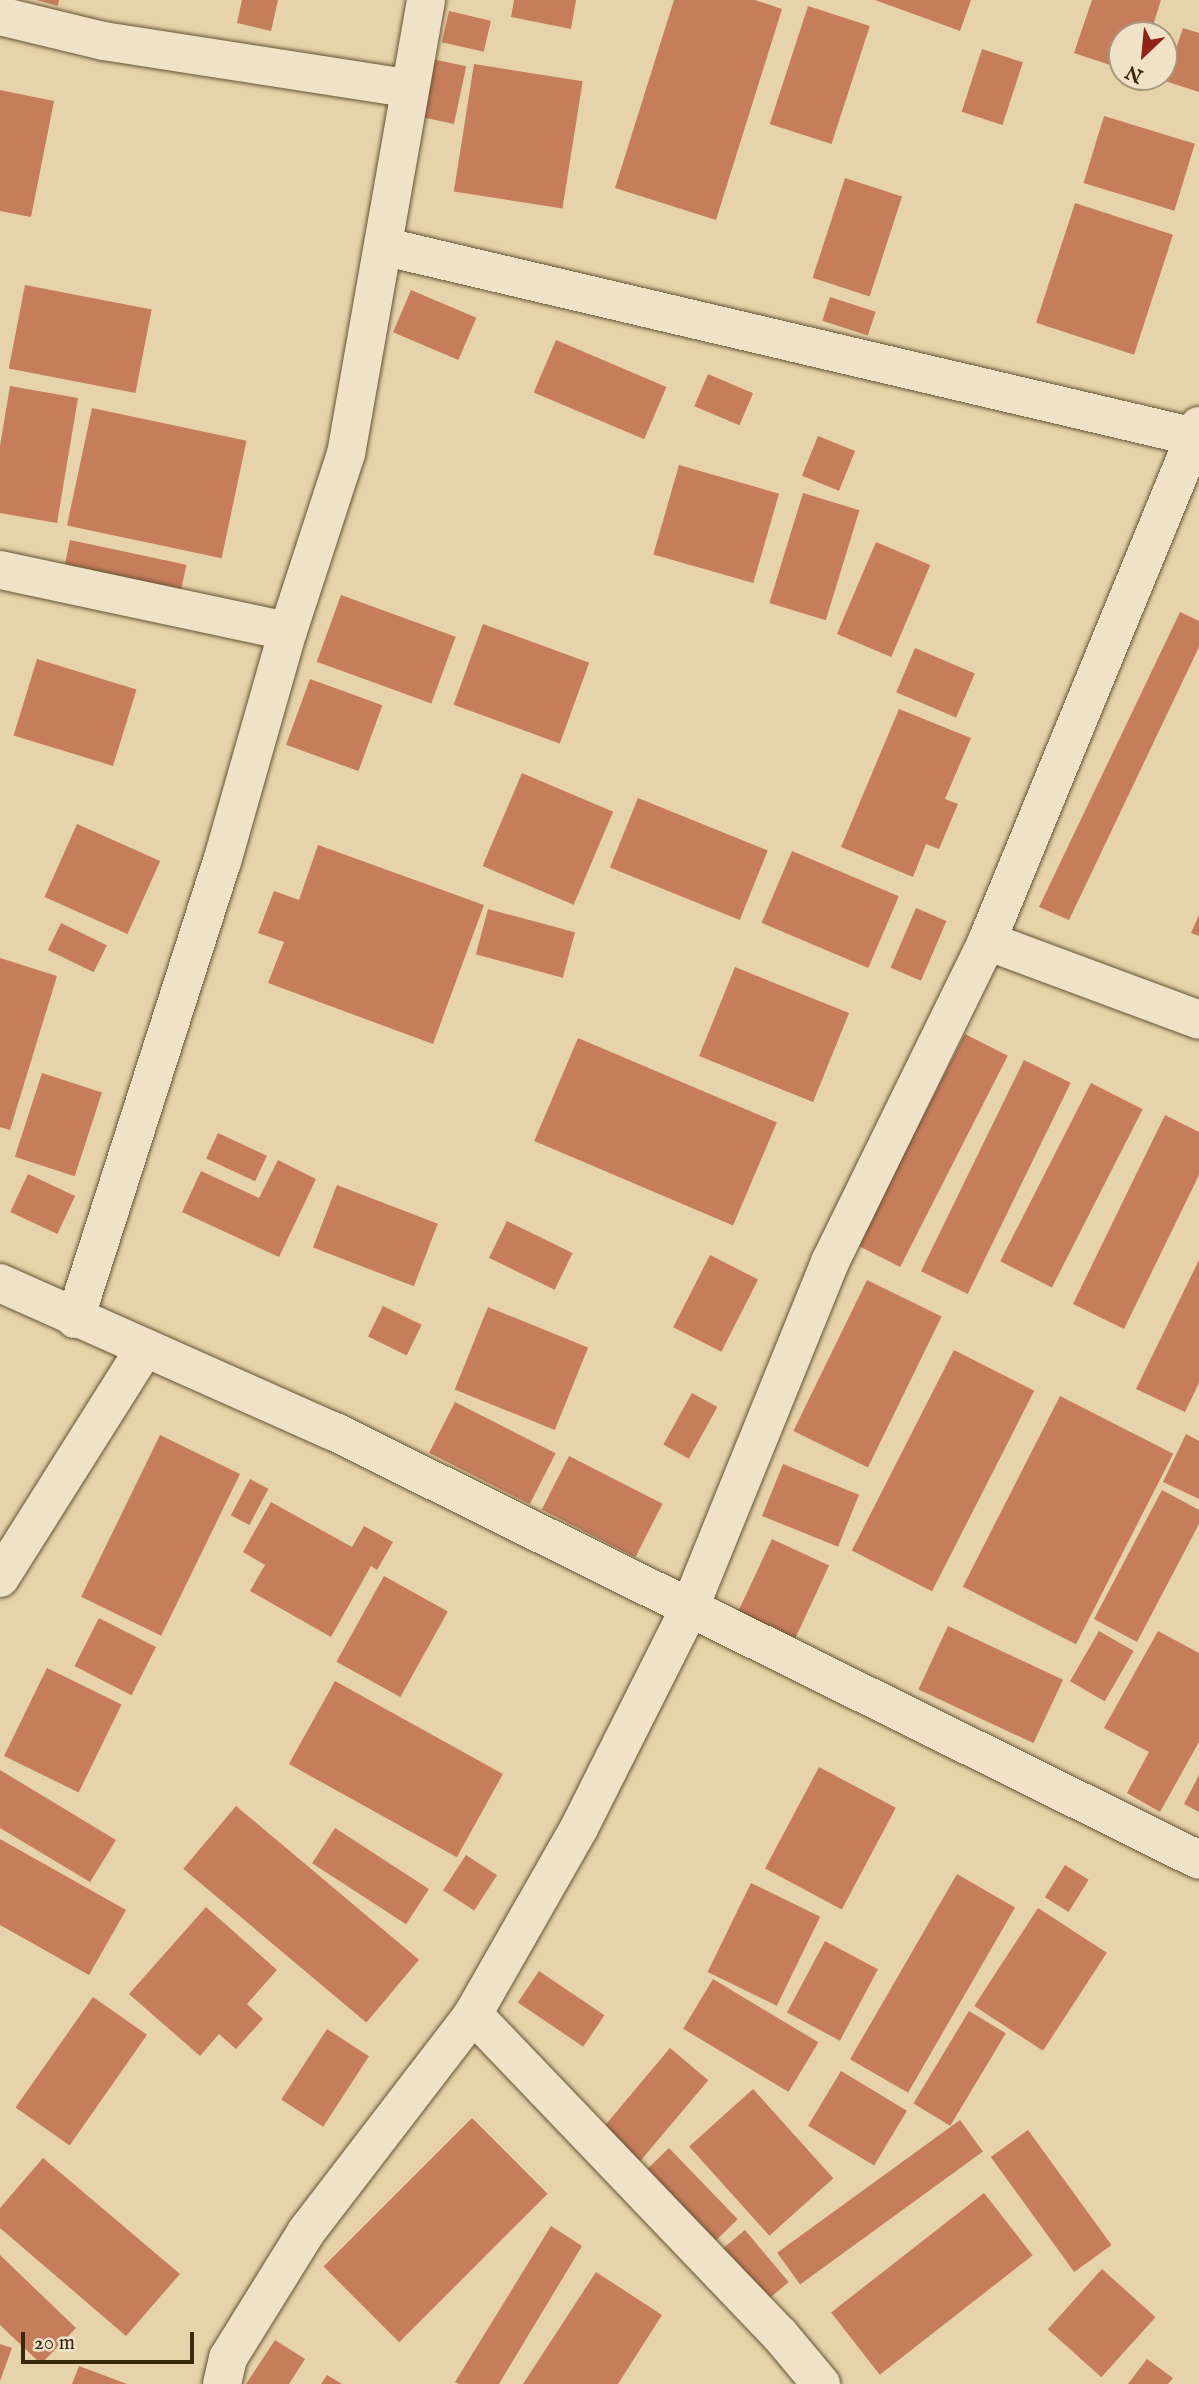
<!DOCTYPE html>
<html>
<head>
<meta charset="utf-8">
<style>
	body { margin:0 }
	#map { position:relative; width:1199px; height:2384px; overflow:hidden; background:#e7d3aa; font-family:"IM FELL English",serif }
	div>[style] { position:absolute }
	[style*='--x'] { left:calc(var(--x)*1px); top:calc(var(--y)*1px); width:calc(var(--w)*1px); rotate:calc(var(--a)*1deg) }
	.building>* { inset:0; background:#c67d5c; transform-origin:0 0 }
	.roads { filter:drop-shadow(0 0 2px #655334) drop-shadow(0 0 2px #655334) }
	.minor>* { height:38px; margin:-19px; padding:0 19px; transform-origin:19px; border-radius:19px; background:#efe2c8 }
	span { translate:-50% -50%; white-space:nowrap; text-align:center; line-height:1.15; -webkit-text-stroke:5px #efe2c8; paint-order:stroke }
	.north { position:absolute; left:1108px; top:21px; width:70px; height:70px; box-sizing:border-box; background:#efe2c8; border:2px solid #a7987d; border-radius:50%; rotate:206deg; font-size:19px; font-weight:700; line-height:28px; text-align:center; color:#3a280d }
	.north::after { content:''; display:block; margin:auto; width:24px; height:32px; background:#8f2418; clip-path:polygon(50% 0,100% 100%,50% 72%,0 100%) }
	.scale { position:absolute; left:21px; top:2332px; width:173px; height:32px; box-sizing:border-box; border:4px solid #3a280d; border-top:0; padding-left:9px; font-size:21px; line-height:24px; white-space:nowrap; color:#3a280d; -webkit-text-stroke:5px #efe2c8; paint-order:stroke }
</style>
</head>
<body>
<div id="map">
	<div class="building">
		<i style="clip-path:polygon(36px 0,59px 0,58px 6px)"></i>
		<i style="clip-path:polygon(242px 0,278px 0,271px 31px,237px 23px)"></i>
		<i style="clip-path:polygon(514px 0,576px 0,571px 29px,511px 17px)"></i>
		<i style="clip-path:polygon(674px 0,755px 0,782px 9px,716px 220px,615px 188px)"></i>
		<i style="clip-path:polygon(875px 0,971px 0,960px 31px)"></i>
		<i style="clip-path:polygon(1092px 0,1161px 0,1150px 35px,1122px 35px,1122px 69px,1074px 53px)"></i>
		<i style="left:808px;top:6px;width:65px;height:124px;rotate:18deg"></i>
		<i style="left:449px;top:11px;width:43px;height:32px;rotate:13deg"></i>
		<i style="clip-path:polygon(1183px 28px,1199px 33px,1199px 92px,1165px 81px)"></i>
		<i style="left:982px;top:49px;width:43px;height:66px;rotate:18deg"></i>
		<i style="left:432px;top:59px;width:35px;height:59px;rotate:12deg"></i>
		<i style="left:474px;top:64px;width:110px;height:129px;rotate:9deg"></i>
		<i style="clip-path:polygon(0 90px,54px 101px,31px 217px,0 211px)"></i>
		<i style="left:1104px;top:116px;width:95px;height:70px;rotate:17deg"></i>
		<i style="left:845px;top:178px;width:60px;height:105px;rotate:18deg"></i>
		<i style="left:1075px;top:203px;width:103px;height:126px;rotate:18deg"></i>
		<i style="left:25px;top:285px;width:129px;height:85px;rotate:11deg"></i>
		<i style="left:411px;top:290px;width:71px;height:46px;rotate:23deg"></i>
		<i style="left:830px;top:297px;width:48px;height:25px;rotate:18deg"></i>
		<i style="left:556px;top:340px;width:120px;height:57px;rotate:23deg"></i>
		<i style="left:708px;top:374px;width:49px;height:35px;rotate:23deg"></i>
		<i style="clip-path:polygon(10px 386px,78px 398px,57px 523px,0 513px,0 446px)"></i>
		<i style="left:92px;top:408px;width:158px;height:120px;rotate:12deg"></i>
		<i style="left:818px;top:436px;width:40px;height:43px;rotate:22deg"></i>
		<i style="left:679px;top:465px;width:104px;height:93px;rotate:16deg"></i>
		<i style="left:803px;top:493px;width:59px;height:115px;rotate:17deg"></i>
		<i style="left:70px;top:540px;width:119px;height:28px;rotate:12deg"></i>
		<i style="left:876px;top:542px;width:59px;height:100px;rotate:23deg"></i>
		<i style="left:341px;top:595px;width:122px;height:71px;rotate:20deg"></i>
		<i style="clip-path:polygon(1180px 612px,1199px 621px,1199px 647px,1069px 920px,1039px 907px)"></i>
		<i style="left:483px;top:624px;width:113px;height:86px;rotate:20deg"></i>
		<i style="left:915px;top:648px;width:65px;height:48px;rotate:23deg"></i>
		<i style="left:37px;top:659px;width:104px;height:80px;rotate:17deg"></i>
		<i style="left:310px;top:679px;width:77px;height:70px;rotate:20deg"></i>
		<i style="clip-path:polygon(899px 709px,971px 738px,945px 799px,958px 804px,939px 849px,926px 844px,913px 877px,841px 847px)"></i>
		<i style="left:522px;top:773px;width:99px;height:101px;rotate:23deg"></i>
		<i style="left:638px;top:798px;width:140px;height:75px;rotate:22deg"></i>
		<i style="left:77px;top:824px;width:91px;height:80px;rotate:24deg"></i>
		<i style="clip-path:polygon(318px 845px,484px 905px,433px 1044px,268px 983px,284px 942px,258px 933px,274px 891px,299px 900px)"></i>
		<i style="left:792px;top:851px;width:116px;height:78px;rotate:23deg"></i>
		<i style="left:916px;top:908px;width:33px;height:65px;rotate:23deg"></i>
		<i style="left:488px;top:909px;width:90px;height:47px;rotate:15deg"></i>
		<i style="clip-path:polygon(1199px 915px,1199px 936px,1191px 933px)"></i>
		<i style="left:61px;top:923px;width:51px;height:30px;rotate:26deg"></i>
		<i style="clip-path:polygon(0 958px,57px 976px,10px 1130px,0 1127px)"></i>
		<i style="left:735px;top:967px;width:123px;height:96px;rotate:22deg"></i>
		<i style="left:965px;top:1034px;width:48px;height:237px;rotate:27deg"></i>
		<i style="left:578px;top:1038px;width:216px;height:112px;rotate:23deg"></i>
		<i style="left:1024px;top:1060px;width:52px;height:235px;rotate:26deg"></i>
		<i style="left:42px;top:1073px;width:63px;height:88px;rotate:18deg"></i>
		<i style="left:1091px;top:1083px;width:58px;height:200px;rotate:27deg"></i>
		<i style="clip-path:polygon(1165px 1115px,1199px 1132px,1199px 1175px,1124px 1329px,1073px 1304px)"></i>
		<i style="left:218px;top:1133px;width:54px;height:28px;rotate:25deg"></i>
		<i style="clip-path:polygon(278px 1160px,316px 1179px,279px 1257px,182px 1212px,201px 1171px,259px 1198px)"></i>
		<i style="left:28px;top:1174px;width:52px;height:42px;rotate:25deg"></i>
		<i style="left:337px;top:1185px;width:108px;height:67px;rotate:21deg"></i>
		<i style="left:507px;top:1221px;width:73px;height:41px;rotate:26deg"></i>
		<i style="left:710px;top:1255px;width:54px;height:81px;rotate:27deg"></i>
		<i style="clip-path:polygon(1199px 1260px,1199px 1383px,1185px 1412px,1136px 1389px)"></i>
		<i style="left:867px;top:1280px;width:83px;height:168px;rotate:26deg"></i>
		<i style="left:383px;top:1306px;width:43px;height:34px;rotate:26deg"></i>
		<i style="left:488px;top:1307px;width:108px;height:89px;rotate:22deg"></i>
		<i style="left:954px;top:1350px;width:90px;height:225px;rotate:27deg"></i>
		<i style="left:692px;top:1393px;width:29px;height:59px;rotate:29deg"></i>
		<i style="left:1060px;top:1396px;width:127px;height:214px;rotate:27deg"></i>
		<i style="left:455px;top:1402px;width:113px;height:57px;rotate:27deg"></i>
		<i style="clip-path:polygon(1186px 1434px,1199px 1441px,1199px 1499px,1163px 1482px)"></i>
		<i style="left:160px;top:1435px;width:89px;height:180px;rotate:26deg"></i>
		<i style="left:569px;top:1456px;width:105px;height:60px;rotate:27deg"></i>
		<i style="left:783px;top:1464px;width:82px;height:56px;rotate:22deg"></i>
		<i style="left:250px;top:1479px;width:21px;height:41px;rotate:28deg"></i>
		<i style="clip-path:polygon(1162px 1490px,1199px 1510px,1199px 1524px,1137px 1642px,1094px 1619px)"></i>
		<i style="clip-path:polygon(271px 1502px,352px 1547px,364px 1526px,393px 1542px,377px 1570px,371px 1566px,331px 1637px,250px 1591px,265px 1565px,243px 1552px)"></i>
		<i style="left:772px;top:1539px;width:63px;height:85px;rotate:25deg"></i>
		<i style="left:384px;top:1576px;width:73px;height:98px;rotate:29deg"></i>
		<i style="left:99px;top:1618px;width:64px;height:54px;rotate:27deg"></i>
		<i style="left:948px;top:1626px;width:127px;height:70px;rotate:25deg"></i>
		<i style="left:1099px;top:1631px;width:40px;height:58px;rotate:30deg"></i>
		<i style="clip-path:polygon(1158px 1631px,1199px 1653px,1199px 1742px,1160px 1812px,1127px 1793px,1149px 1752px,1104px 1728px)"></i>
		<i style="left:47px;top:1668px;width:83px;height:98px;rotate:26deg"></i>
		<i style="left:335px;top:1681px;width:192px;height:95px;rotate:29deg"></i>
		<i style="left:819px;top:1767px;width:87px;height:115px;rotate:28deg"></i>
		<i style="clip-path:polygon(0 1770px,116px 1840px,90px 1882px,0 1828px)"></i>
		<i style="clip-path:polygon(1199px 1775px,1199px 1812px,1184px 1804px)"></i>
		<i style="left:236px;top:1806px;width:239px;height:82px;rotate:40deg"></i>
		<i style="left:335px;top:1828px;width:112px;height:42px;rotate:33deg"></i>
		<i style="clip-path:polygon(0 1839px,126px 1910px,89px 1975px,0 1925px)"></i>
		<i style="left:466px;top:1855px;width:37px;height:42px;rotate:33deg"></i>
		<i style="left:1065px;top:1865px;width:28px;height:38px;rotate:32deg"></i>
		<i style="left:957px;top:1874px;width:67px;height:214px;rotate:30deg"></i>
		<i style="left:751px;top:1883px;width:77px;height:99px;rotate:26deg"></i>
		<i style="clip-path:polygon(206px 1907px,277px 1970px,247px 2004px,263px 2019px,236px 2049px,219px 2034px,200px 2056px,129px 1994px)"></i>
		<i style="left:1038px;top:1908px;width:82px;height:117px;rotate:33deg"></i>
		<i style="left:825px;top:1941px;width:60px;height:81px;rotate:28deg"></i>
		<i style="left:539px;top:1971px;width:79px;height:38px;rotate:34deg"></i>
		<i style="left:713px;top:1979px;width:123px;height:58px;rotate:31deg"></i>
		<i style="left:93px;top:1997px;width:66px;height:135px;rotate:35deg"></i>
		<i style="left:969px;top:2011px;width:43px;height:108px;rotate:31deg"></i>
		<i style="left:327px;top:2029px;width:50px;height:84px;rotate:33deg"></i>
		<i style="left:670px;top:2048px;width:50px;height:108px;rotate:40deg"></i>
		<i style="left:841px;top:2071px;width:77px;height:64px;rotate:31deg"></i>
		<i style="left:753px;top:2089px;width:120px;height:86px;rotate:48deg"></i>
		<i style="left:472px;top:2118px;width:107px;height:210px;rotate:45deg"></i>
		<i style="left:960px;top:2120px;width:39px;height:226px;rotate:54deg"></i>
		<i style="left:1028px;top:2130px;width:142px;height:46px;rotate:54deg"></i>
		<i style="left:669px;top:2148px;width:99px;height:33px;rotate:46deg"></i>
		<i style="clip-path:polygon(43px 2158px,180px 2274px,126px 2336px,0 2228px,0 2208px)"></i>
		<i style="left:984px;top:2193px;width:79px;height:194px;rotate:52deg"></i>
		<i style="clip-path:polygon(551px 2226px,582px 2246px,499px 2384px,459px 2384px,455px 2382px)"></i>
		<i style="left:745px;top:2230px;width:68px;height:32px;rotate:50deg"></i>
		<i style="clip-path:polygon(0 2255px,76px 2328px,41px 2364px,0 2325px)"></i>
		<i style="left:1102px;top:2269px;width:72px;height:81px;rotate:42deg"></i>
		<i style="clip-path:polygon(596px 2272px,662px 2315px,618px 2384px,523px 2384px)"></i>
		<i style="clip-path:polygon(275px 2340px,305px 2359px,289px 2384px,246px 2384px)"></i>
		<i style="clip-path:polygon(0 2344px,12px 2348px,0 2381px)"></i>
		<i style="clip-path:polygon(1147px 2359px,1173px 2378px,1168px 2384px,1128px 2384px)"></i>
		<i style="clip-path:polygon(79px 2366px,127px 2384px,72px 2384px)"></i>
		<i style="clip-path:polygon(327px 2375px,342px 2384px,321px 2384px)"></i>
	</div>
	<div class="roads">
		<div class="minor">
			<i style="--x:0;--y:16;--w:106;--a:13.6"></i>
			<i style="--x:103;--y:41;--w:309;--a:8.8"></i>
			<i style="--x:386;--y:247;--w:831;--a:13.22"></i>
			<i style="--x:0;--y:570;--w:294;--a:12"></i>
			<i style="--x:987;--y:941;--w:226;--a:20.4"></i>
			<i style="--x:0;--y:1283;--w:364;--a:24"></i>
			<i style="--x:333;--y:1431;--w:966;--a:26.35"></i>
			<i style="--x:75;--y:1319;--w:480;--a:-72.2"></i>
			<i style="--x:222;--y:862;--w:240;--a:-74.1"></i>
			<i style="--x:288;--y:631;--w:186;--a:-71.9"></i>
			<i style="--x:346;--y:454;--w:461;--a:-80"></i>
			<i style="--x:0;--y:1578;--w:272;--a:-57.8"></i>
			<i style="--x:473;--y:2014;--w:444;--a:46.3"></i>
			<i style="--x:780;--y:2335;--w:64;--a:50.1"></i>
			<i style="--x:222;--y:2384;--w:27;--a:-77"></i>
			<i style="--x:228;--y:2358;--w:148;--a:-58.2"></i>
			<i style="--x:306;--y:2232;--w:275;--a:-52.5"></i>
			<i style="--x:473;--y:2014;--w:214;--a:-60.3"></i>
			<i style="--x:579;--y:1828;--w:247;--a:-63.3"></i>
			<i style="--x:690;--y:1607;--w:372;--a:-67.9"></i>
			<i style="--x:830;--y:1262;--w:357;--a:-63.9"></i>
			<i style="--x:987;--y:941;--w:557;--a:-67.63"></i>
		</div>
	</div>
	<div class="north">N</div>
	<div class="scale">20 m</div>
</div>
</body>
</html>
